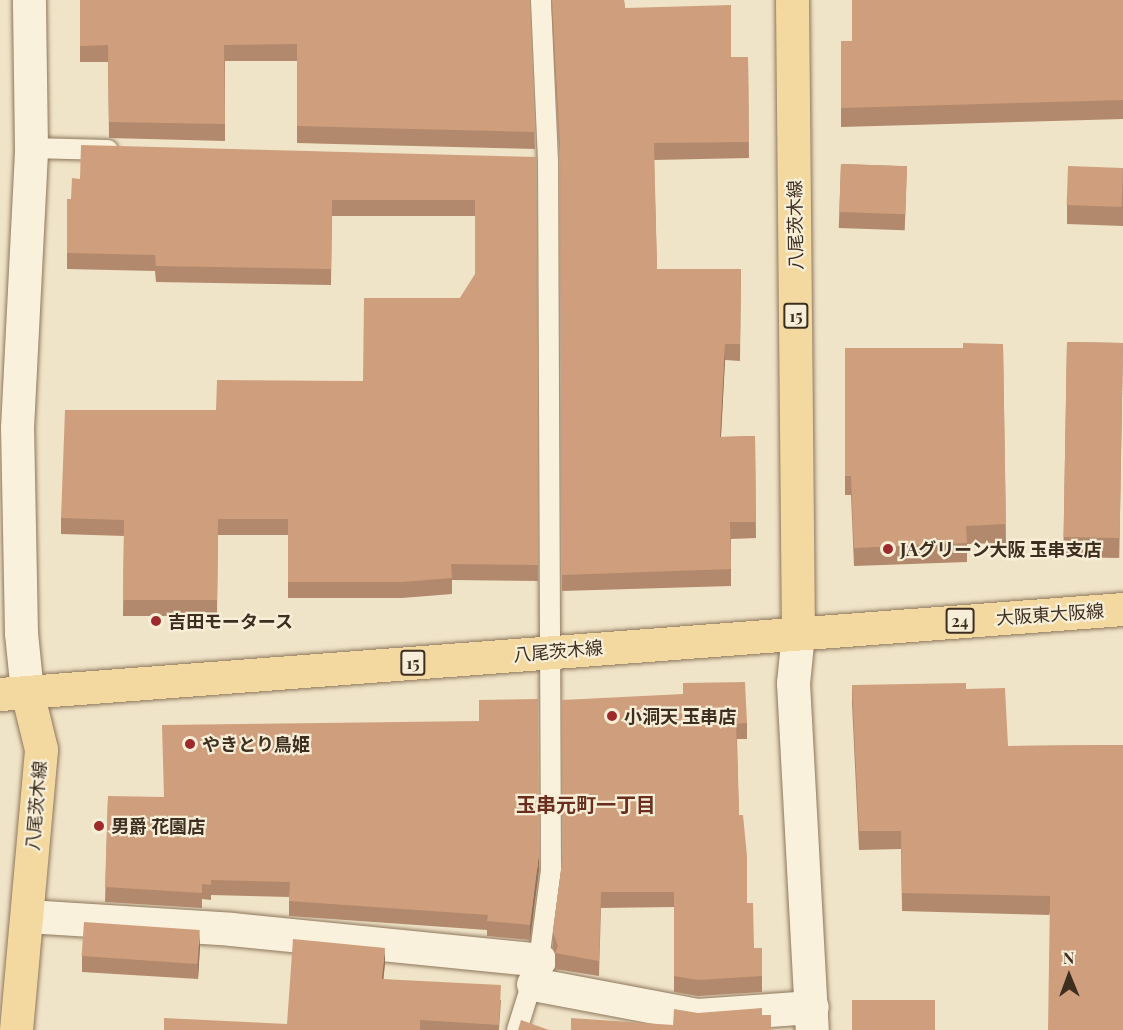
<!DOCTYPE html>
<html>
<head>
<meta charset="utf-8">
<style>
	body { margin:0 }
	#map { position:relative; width:1123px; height:1030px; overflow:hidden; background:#f0e4c8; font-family:"Playfair Display","Noto Sans JP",serif }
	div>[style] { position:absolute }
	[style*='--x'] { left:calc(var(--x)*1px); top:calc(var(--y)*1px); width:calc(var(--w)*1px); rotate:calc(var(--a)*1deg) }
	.roads { filter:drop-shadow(0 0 2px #8d765c) drop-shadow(0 0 2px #8d765c) }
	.service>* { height:20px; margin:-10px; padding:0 10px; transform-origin:10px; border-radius:10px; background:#faf1dc }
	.minor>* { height:33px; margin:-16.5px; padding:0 16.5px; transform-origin:16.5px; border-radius:16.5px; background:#faf1dc }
	.primary>* { height:33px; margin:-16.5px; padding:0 16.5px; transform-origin:16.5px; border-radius:16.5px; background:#f3d9a0 }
	.wall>* { inset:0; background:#b2896c; transform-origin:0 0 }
	.shaded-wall>* { inset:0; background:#916f58 }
	.building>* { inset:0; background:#cf9f7d; transform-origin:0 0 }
	.dots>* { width:16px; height:16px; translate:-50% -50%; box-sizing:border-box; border:3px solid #f7eed8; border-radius:50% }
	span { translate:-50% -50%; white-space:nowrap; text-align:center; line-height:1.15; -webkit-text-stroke:4.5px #f7eed8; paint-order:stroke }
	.shield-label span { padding:2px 4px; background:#f7eed8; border:2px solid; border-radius:4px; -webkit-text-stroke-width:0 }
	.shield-label { font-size:16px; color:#3d2e20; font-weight:700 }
	.street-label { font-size:18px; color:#3d2e20 }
	.poi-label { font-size:18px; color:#3d2e20; font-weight:700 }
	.left { translate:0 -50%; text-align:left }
	.neighbourhood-label { font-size:20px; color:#6b2e1e; font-weight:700 }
	.north { position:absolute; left:1039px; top:946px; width:60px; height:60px; -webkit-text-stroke:4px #f7eed8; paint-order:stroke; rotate:359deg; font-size:16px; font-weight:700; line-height:24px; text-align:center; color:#3d2e20 }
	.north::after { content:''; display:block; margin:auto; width:21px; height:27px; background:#3d2e20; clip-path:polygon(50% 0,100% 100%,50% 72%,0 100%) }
</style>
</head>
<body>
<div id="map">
	<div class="roads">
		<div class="service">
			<i style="--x:31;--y:148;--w:77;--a:1.5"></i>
			<i style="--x:517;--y:1030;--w:73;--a:-72.6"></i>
			<i style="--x:539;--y:960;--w:91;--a:-82.4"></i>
			<i style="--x:551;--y:870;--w:709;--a:-90.24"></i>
			<i style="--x:548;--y:161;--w:161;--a:-92.5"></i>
		</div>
		<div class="minor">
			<i style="--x:798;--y:633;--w:50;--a:95.7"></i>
			<i style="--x:793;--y:683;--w:348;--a:86.9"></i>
			<i style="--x:27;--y:692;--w:59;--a:-95.8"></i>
			<i style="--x:21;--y:633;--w:205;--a:-91.1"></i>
			<i style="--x:17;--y:428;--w:280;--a:-87.1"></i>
			<i style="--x:31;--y:148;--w:148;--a:-90.8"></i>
			<i style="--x:27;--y:916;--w:204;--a:3.6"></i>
			<i style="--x:231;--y:929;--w:310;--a:5.7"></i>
			<i style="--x:533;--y:984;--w:167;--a:10.7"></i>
			<i style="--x:697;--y:1015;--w:115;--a:-4"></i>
		</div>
		<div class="primary">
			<i style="--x:792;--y:0;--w:633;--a:89.46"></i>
			<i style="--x:0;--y:694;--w:1126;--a:-4.33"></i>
			<i style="--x:16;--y:1030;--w:282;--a:-84.9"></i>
			<i style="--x:41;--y:749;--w:59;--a:-103.8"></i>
		</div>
	</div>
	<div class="wall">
		<i style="clip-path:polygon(80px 0,530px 0,535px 149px,297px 143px,297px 61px,225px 61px,225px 141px,109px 138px,108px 62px,80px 62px)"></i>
		<i style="clip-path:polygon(551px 0,624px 0,625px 8px,731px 57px,748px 57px,749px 158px,654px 160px,657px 269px,741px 269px,740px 361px,725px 360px,721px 437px,755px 436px,756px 538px,731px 539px,731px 586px,562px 591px,560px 160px)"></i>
		<i style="clip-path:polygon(1123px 0,1123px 119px,841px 127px,841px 41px,852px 41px)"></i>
		<i style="clip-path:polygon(536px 157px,538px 581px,452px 580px,452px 594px,402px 598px,288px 598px,288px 535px,218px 535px,217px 616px,123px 616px,124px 536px,61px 534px,61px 518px,216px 410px,363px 381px,460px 298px,475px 275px,475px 216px,332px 216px,331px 285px,156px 282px,155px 271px,67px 269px,67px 199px,71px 199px,80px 179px)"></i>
		<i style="left:841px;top:164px;width:66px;height:64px;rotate:2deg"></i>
		<i style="clip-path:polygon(1123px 168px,1123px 226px,1067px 224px,1067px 205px)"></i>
		<i style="left:1067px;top:342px;width:56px;height:215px;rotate:1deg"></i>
		<i style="clip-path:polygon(1003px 344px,1006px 543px,967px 544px,967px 562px,854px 566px,851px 495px,845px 495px,845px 348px,963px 348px)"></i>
		<i style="clip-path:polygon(852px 685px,966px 689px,1008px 746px,1123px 745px,1049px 915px,902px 911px,901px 849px,859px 850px,852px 704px)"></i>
		<i style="clip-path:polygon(562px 700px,747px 723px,747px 739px,737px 739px,739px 815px,747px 903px,754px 948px,762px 948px,762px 992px,698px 996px,674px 992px,674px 907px,601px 908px,599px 976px,555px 969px,555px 954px,553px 948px,553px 932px,563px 855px)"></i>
		<i style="clip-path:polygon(108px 796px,539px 869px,530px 940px,487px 936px,487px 930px,289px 916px,289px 897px,211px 895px,211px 900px,202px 899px,202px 908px,105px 902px)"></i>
		<i style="clip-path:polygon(200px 946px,198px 979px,82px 972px,82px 956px)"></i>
		<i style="clip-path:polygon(385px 963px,383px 979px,501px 1000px,499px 1030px,164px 1030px,287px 1024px)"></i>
	</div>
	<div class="shaded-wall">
		<i style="clip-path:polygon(725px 344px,725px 360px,720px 453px,720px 437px)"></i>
		<i style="clip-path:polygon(539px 854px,539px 869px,530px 940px,530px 925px)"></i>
		<i style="clip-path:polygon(200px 930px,200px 946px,198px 979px,198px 963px)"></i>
		<i style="clip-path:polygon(385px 948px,385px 963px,382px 994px,382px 979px)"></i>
	</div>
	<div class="building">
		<i style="clip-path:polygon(80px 0,530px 0,535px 132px,297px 126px,297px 44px,224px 45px,225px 124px,109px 122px,108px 45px,80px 46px)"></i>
		<i style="clip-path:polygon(552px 0,624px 0,625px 8px,731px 5px,731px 57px,748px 57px,749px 142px,654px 143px,657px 269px,741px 269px,740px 344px,725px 344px,720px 437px,755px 436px,756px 522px,730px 522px,731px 569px,562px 575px,560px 144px)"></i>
		<i style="clip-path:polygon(852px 0,1123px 0,1123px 100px,841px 108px,841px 41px,852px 41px)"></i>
		<i style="clip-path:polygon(81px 145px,536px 157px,538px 565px,451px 564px,452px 578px,402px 582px,288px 582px,288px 519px,218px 519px,217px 600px,123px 600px,124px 520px,61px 518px,65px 410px,216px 410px,217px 380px,363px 381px,364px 298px,460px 298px,475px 274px,475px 200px,332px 200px,331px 269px,156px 266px,155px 255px,67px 253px,67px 199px,71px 199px,72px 178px,80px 179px)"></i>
		<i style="left:841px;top:164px;width:66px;height:48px;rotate:2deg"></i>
		<i style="left:1068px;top:166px;width:55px;height:39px;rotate:2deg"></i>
		<i style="left:1067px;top:342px;width:56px;height:195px;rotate:1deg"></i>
		<i style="clip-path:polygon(963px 343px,1003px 344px,1006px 524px,966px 526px,967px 543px,854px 548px,851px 476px,845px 476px,845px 348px,963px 348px)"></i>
		<i style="clip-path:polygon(745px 682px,747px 723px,736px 724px,739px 815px,743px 815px,747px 856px,747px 903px,753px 903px,754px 948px,762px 948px,762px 976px,698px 980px,674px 976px,674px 892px,601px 892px,599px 961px,555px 953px,558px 946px,553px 932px,563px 854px,562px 700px,683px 694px,683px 683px)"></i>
		<i style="clip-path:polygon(966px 683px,966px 689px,1005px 688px,1008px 746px,1123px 745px,1123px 1030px,1048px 1030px,1050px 896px,902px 893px,901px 831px,859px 831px,852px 685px)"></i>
		<i style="clip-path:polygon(538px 699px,539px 854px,530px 925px,487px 921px,488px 915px,289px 901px,290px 882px,211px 880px,211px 885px,202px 884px,202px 893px,105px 887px,108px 796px,164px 797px,162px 725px,479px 721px,479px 700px)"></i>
		<i style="left:84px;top:922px;width:116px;height:34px;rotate:4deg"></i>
		<i style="clip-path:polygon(293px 939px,385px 948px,382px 979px,501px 985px,499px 1025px,420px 1020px,420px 1030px,164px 1030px,164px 1018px,287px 1024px)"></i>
		<i style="left:935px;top:1000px;width:30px;height:83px;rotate:90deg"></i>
		<i style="clip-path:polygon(762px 1008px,762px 1015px,771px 1015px,771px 1030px,571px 1030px,571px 1018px,673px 1025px,674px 1009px,698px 1013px)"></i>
		<i style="clip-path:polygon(521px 1020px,549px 1030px,518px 1030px)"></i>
	</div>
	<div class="dots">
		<i style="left:888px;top:549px;background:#9e2a2b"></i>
		<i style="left:156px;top:621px;background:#9e2a2b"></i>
		<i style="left:612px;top:716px;background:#9e2a2b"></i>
		<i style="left:190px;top:744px;background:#9e2a2b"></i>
		<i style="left:99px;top:826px;background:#9e2a2b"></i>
	</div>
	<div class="shield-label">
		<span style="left:796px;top:316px">15</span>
		<span style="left:960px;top:621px">24</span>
		<span style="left:413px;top:663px">15</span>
	</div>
	<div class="street-label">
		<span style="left:795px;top:225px;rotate:-91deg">八尾茨木線</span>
		<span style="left:1050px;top:614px;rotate:-4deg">大阪東大阪線</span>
		<span style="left:558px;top:651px;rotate:-5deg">八尾茨木線</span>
		<span style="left:36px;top:806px;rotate:-85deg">八尾茨木線</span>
	</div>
	<div class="poi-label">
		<span class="left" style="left:900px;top:549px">JAグリーン大阪 玉串支店</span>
		<span class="left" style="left:168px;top:621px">吉田モータース</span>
		<span class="left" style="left:624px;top:716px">小洞天 玉串店</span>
		<span class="left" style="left:202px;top:744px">やきとり鳥姫</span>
		<span class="left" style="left:111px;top:826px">男爵 花園店</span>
	</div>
	<div class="neighbourhood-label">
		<span style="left:586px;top:803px">玉串元町一丁目</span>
	</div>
	<div class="north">N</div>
</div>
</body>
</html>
